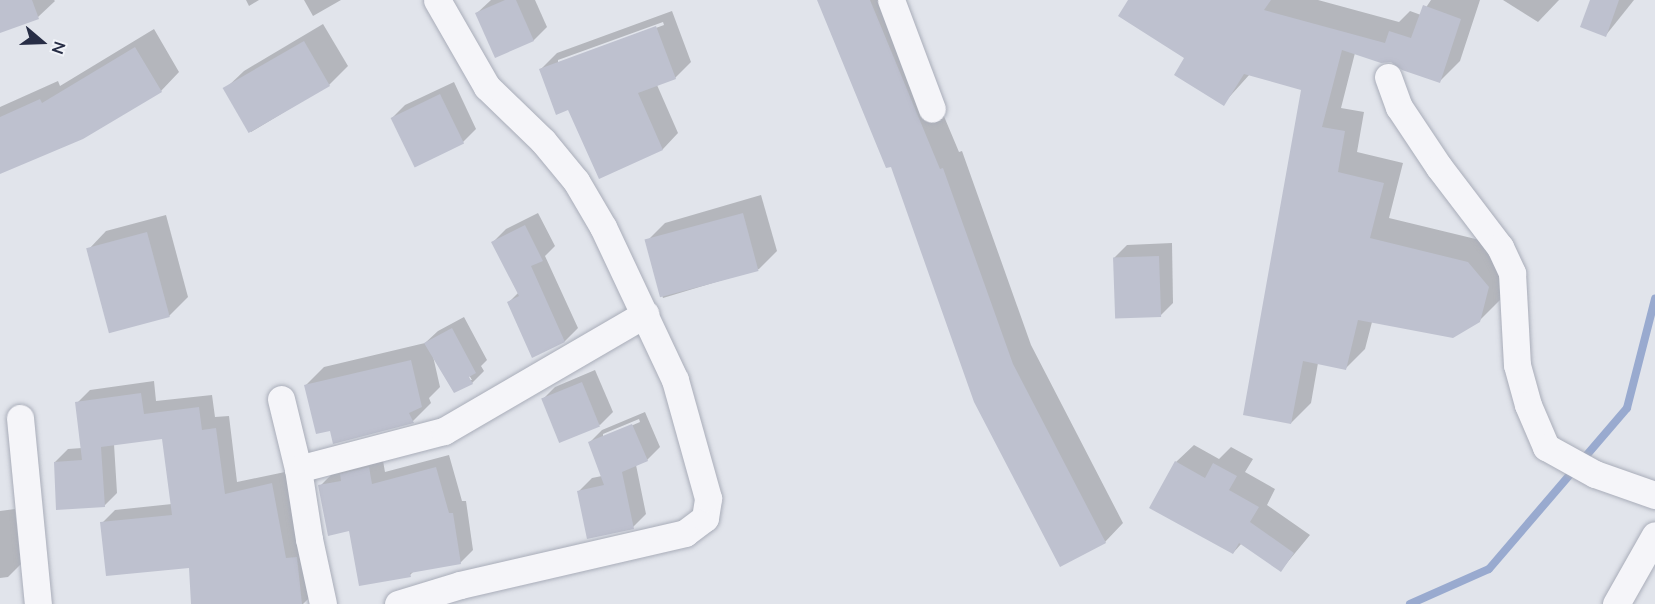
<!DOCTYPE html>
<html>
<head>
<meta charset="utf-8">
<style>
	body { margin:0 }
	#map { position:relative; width:1655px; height:604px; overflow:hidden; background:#e1e4eb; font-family:Mulish,sans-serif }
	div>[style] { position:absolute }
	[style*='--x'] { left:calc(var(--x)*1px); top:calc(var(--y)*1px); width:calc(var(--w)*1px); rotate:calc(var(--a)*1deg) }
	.shadow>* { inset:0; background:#0003 }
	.stream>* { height:8px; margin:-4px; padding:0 4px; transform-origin:4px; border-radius:4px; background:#99aacf }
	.building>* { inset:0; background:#bec1cf; transform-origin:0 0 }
	.roads { filter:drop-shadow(0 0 2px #a9adb9) drop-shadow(0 0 2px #a9adb9) }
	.street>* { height:27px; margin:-13.5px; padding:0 13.5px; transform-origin:13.5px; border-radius:13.5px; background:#f5f5f9 }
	span { translate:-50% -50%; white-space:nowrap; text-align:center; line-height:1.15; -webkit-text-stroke:5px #f1f3f8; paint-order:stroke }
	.north { position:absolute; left:12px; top:12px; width:60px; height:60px; -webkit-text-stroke:4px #f1f3f8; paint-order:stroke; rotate:109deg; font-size:16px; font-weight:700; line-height:24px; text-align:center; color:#272d45 }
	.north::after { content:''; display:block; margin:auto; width:21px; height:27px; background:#272d45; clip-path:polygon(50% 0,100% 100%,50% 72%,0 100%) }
</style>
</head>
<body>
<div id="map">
	<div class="shadow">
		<i style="clip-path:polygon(0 0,54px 0,55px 1px,38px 17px,0 31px)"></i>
		<i style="clip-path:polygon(246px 0,259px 0,249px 6px)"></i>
		<i style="clip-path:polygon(304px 0,341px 0,313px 16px)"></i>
		<i style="clip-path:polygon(491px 0,535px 0,547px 27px,534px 40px,496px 56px,477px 13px)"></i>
		<i style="clip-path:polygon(819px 0,895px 0,959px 152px,962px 151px,1031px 345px,1123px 523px,1105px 542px,892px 165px)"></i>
		<i style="clip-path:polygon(1129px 0,1318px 0,1399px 22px,1410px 11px,1421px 15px,1431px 0,1480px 0,1460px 61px,1440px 81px,1392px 60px,1355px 53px,1341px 108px,1364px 112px,1357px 152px,1403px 163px,1389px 218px,1488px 242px,1508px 267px,1500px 300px,1479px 321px,1372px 322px,1365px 349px,1345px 369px,1318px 363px,1311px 403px,1291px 423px,1303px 89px,1250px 74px,1223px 104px,1186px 58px)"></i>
		<i style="clip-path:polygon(1503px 0,1559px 0,1538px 22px)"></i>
		<i style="clip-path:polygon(1592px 0,1634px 0,1606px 35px)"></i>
		<i style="clip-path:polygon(evenodd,672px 11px,691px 62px,675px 78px,657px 85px,678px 133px,663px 149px,600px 177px,569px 108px,541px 69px,557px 53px,672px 11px,663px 22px,664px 25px,558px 64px,558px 60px,663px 22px)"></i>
		<i style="clip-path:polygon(323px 24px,348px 66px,329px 85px,251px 132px,225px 89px,244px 71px)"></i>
		<i style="clip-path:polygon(154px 29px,179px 72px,161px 91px,0 173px,0 107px,58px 81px,60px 86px)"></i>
		<i style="clip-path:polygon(454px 82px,476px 129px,463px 142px,392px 118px,405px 105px)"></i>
		<i style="clip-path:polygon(761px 195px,777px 251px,759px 269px,663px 298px,646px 242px,665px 223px)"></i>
		<i style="clip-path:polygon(538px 213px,555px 246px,545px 256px,578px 328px,565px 341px,533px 356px,509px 302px,519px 292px,493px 242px,506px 229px)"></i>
		<i style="clip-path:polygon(166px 215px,188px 297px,169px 316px,88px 250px,106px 231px)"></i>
		<i style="clip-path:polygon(1172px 243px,1173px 303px,1160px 316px,1114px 258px,1127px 245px)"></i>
		<i style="clip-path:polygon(evenodd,464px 317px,487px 360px,481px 366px,484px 371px,472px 383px,433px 356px,440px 387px,429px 398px,431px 403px,413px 421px,331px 429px,306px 385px,324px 367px,425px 343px,438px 331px,464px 317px,466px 370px,472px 380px,469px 380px,466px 370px)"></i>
		<i style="clip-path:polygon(595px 370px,613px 412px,600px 425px,542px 400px,555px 387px)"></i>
		<i style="clip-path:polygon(154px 381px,156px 401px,212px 395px,215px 417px,229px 416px,237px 482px,285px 472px,314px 593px,303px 604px,192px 604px,190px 566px,102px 523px,115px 510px,172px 504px,163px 438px,114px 444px,117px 493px,104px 506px,55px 462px,68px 449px,82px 448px,77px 403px,90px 390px)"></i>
		<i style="clip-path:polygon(evenodd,645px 412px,660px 447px,647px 460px,636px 465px,646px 514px,633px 527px,579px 491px,592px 478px,602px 476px,589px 443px,602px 430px,645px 412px,639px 419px,640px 422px,603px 438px,603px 434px,639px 419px)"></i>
		<i style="clip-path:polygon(1194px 445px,1219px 459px,1231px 447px,1253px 459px,1245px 472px,1275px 489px,1267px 505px,1310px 535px,1281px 570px,1242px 543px,1233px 553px,1176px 462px)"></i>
		<i style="clip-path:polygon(382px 455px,385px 472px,449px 455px,462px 501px,466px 501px,473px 550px,460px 563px,415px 570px,410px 575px,350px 530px,320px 486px,333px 473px)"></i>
		<i style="clip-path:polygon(15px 509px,21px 564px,8px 577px,0 578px,0 511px)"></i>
	</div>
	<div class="stream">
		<i style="--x:1410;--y:604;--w:86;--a:-23.9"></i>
		<i style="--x:1489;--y:569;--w:212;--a:-49.4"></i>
		<i style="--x:1627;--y:408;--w:113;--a:-75.6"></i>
	</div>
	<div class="building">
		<i style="clip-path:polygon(0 0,32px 0,39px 19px,0 33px)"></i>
		<i style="clip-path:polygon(505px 0,516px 0,534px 41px,495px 58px,475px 13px)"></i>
		<i style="clip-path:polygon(817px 0,870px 0,940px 169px,943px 168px,1013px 364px,1106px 543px,1060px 567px,974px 402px,891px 167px,886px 168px)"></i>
		<i style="clip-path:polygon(1128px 0,1271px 0,1264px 10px,1385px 43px,1389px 31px,1411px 38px,1423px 5px,1461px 19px,1440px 83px,1402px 70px,1391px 62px,1381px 63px,1342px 50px,1322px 127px,1345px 131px,1338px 172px,1384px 183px,1370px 238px,1468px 262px,1489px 287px,1480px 322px,1453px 338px,1358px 320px,1346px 370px,1303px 361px,1291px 424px,1243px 415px,1301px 90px,1244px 74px,1224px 106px,1174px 75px,1184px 58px,1118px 16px)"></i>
		<i style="clip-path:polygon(1590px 0,1619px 0,1606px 37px,1580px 27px)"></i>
		<i style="clip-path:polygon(656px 26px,676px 79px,638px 93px,663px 150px,599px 179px,568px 110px,556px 115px,539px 69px)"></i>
		<i style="left:304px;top:41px;width:52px;height:94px;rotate:60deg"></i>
		<i style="clip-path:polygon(135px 47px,162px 92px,83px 139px,0 174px,0 117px,40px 99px,42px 103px)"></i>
		<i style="left:440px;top:94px;width:55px;height:55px;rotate:64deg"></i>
		<i style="left:743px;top:213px;width:60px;height:102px;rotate:75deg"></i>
		<i style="clip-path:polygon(525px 225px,543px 261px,531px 266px,565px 342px,532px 358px,507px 302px,519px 296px,491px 242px)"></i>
		<i style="left:147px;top:232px;width:88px;height:63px;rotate:75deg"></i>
		<i style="left:1159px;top:256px;width:61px;height:46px;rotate:88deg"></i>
		<i style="clip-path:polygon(452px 328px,476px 373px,469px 377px,473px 384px,454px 393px,424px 343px)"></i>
		<i style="clip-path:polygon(411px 360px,422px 407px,409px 413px,414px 423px,333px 444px,330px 431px,316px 434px,304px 385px)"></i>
		<i style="left:582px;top:382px;width:48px;height:44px;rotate:68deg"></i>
		<i style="clip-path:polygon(141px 393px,144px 414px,199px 407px,202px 430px,216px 428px,225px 494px,272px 483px,286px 558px,297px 557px,302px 604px,191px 604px,189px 568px,106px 576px,100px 522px,172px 515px,162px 439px,101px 447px,105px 507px,56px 510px,54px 462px,82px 460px,75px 402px)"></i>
		<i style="clip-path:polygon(632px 424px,648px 461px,622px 472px,634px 529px,587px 539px,577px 491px,604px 485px,588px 442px)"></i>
		<i style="clip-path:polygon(1175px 461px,1205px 478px,1213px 463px,1237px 476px,1229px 490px,1259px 507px,1250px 522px,1294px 553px,1281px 572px,1239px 543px,1233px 554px,1149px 508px)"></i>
		<i style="clip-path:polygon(369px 467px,372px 484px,436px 467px,449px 513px,453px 513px,461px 564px,410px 573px,411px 577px,359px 586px,349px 531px,328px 536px,318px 485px,341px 481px,340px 474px)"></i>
	</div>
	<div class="roads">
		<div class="street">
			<i style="--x:891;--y:0;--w:116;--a:69.4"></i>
			<i style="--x:1388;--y:77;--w:32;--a:70"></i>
			<i style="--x:1399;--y:107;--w:72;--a:56.3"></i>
			<i style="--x:1439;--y:167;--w:101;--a:52.7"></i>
			<i style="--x:1500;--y:247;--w:29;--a:65"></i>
			<i style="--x:1512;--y:273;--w:92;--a:86.9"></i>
			<i style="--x:1517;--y:365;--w:41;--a:74.6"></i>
			<i style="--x:1528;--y:405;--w:46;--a:66.8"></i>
			<i style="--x:1546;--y:447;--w:56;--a:28.9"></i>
			<i style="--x:1595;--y:474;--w:64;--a:19.3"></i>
			<i style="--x:281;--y:399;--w:72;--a:76.3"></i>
			<i style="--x:298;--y:469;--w:151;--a:-14.6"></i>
			<i style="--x:444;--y:431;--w:233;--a:-30.2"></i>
			<i style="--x:20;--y:418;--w:187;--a:84.5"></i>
			<i style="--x:298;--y:469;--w:71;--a:81.1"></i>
			<i style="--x:309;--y:539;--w:66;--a:77.8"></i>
			<i style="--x:398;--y:604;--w:65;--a:-17"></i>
			<i style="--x:460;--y:585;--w:231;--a:-13"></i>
			<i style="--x:685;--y:533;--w:25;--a:-37"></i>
			<i style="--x:705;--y:518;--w:20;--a:-81"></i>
			<i style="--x:708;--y:498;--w:123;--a:-105.6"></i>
			<i style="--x:675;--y:380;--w:169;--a:-115.2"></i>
			<i style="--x:603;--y:227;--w:53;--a:-120.4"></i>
			<i style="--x:576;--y:181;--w:52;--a:-129.5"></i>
			<i style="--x:543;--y:141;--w:78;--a:-136"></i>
			<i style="--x:487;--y:87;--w:100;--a:-119.9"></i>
			<i style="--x:1616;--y:604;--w:79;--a:-60.5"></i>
		</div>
	</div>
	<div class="north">N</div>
</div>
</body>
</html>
